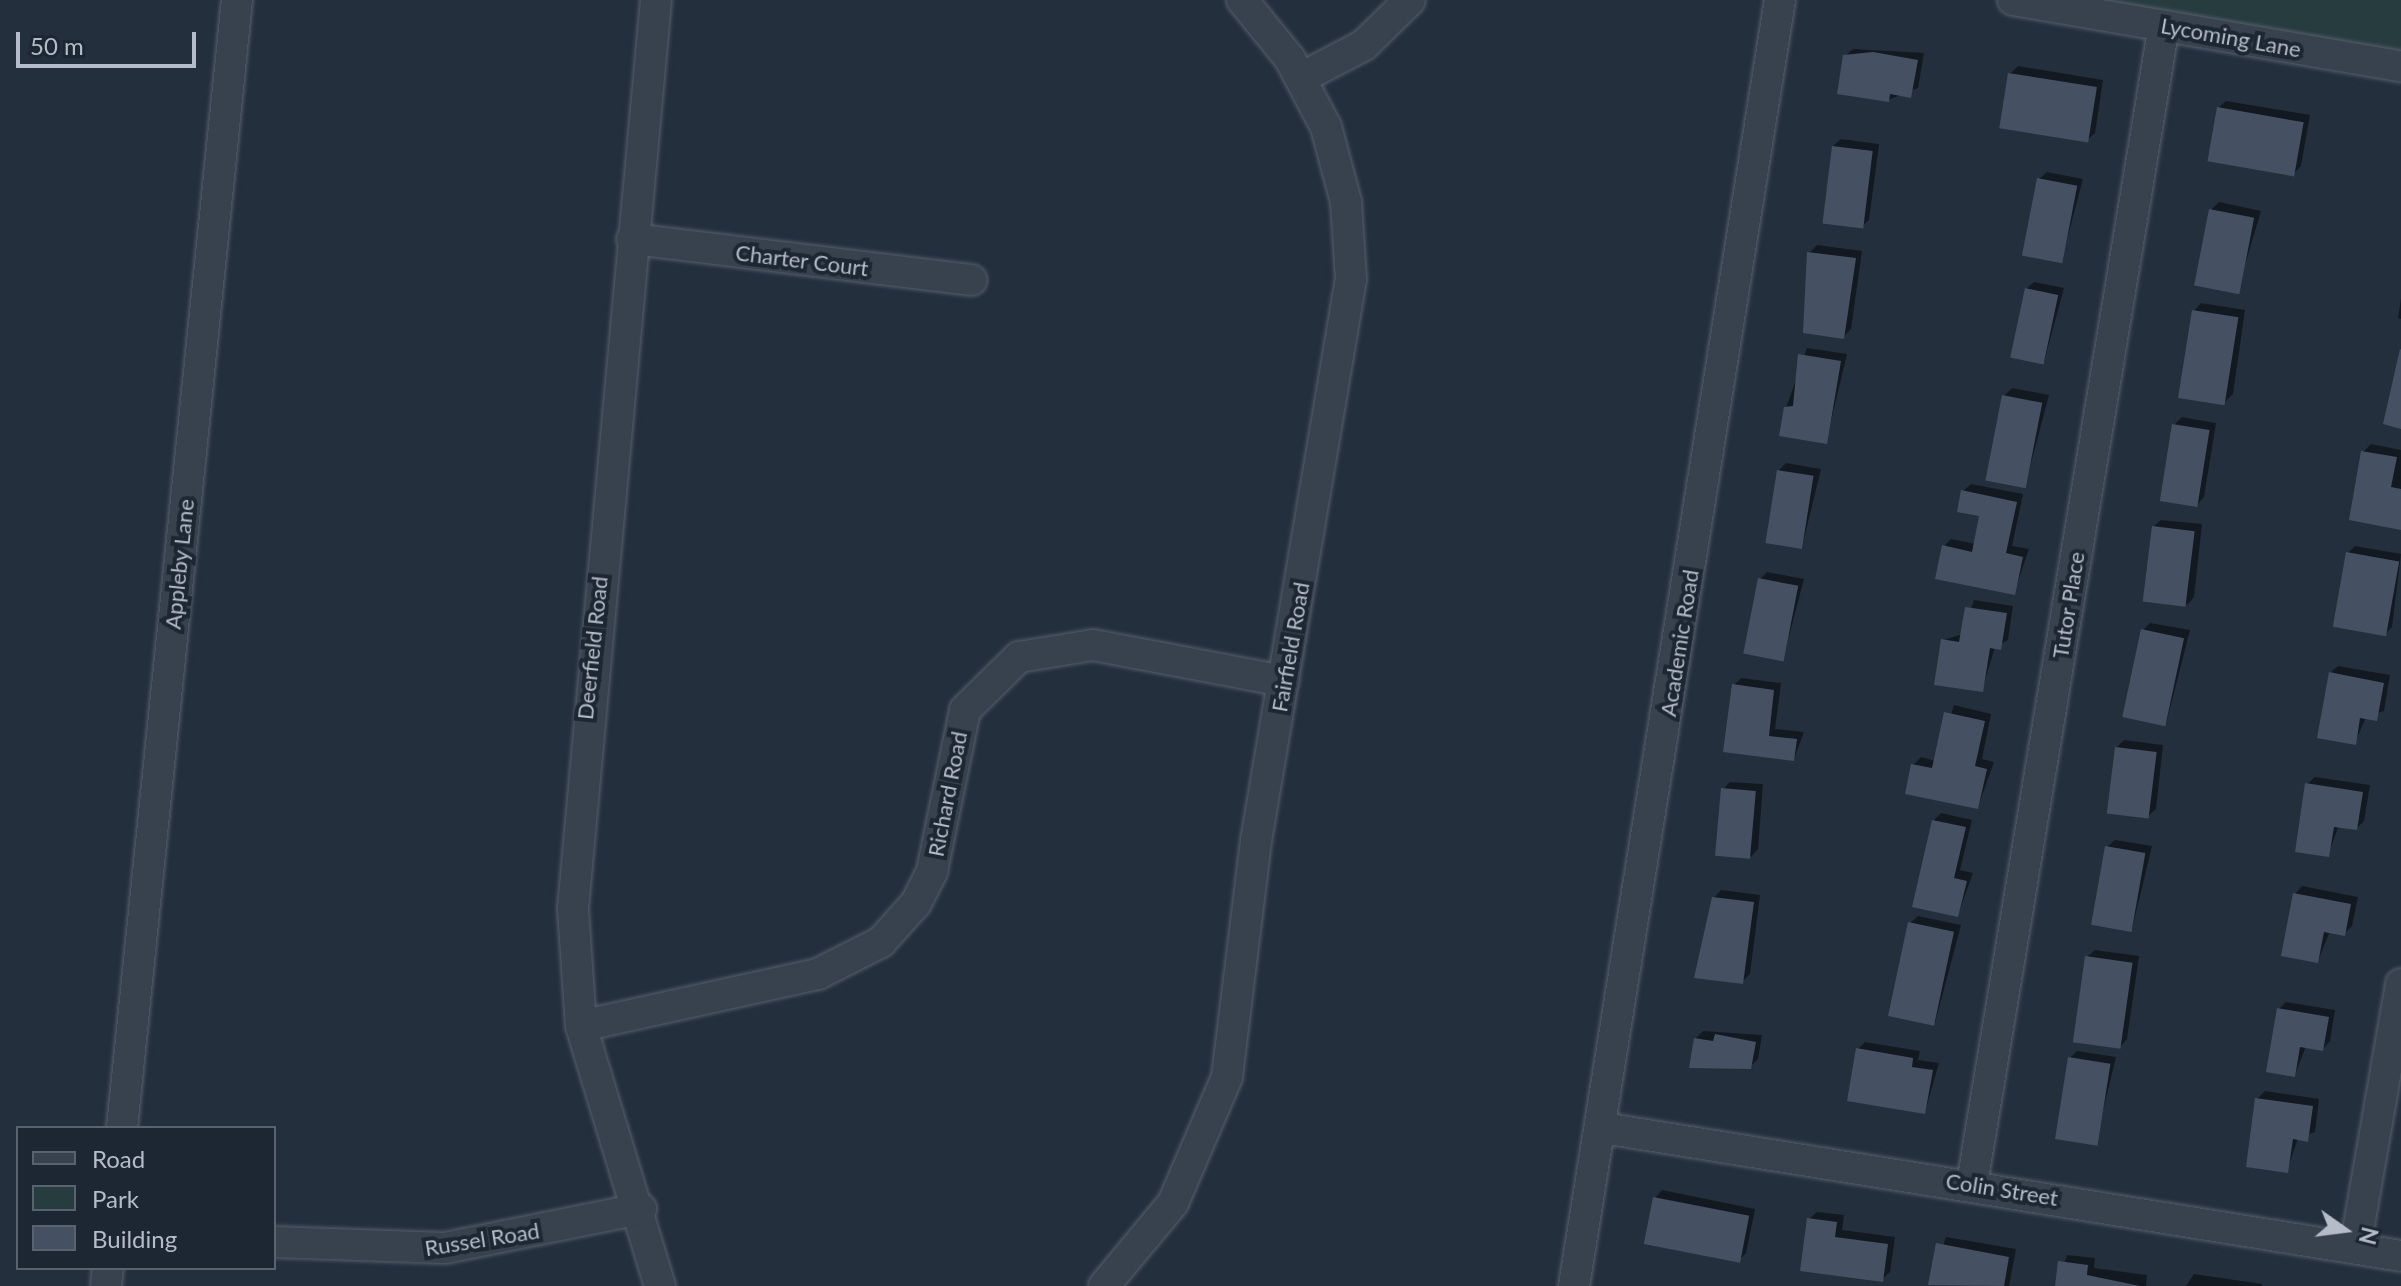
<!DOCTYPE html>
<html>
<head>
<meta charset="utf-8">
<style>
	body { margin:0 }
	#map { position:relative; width:2401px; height:1286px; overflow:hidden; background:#242f3e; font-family:Lato,sans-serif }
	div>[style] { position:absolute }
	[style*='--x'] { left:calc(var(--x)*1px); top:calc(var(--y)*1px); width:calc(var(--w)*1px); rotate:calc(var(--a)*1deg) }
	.green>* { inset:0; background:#263c3f }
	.shadow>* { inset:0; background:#0007 }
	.building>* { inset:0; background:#455162; transform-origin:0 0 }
	.roads { filter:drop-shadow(0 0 2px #565f6c) drop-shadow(0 0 2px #565f6c) }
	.minor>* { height:30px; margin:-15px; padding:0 15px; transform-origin:15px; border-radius:15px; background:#38414e }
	span { translate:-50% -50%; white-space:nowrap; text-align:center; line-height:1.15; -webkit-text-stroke:8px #1d2633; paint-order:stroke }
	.street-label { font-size:22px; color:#b4bcc9 }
	.legend { position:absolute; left:16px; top:1126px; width:260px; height:144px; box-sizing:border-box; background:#1d2633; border:2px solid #59626f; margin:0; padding:10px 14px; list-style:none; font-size:24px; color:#b4bcc9 }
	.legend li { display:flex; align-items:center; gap:16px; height:40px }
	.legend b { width:40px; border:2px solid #59626f }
	.north { position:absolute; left:2305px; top:1190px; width:80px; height:80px; -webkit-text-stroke:6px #1d2633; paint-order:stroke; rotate:104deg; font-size:22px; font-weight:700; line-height:32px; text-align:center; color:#b4bcc9 }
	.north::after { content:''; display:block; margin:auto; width:28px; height:36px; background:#b4bcc9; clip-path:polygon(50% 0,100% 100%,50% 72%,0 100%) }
	.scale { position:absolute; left:16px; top:32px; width:180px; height:36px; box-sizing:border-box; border:4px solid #b4bcc9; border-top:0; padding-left:10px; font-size:24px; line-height:28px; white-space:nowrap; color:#b4bcc9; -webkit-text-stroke:6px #1d2633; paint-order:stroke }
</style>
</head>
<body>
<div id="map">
	<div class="green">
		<i style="clip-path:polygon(2013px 0,2401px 0,2401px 67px)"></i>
	</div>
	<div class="shadow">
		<i style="clip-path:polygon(1853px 49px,1924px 53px,1918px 88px,1888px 100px,1845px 56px)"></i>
		<i style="clip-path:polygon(2018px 66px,2103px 80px,2095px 133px,2087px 140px,2010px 74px)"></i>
		<i style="clip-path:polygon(2226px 101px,2310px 115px,2301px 166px,2294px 173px,2218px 108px)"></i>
		<i style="clip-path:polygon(1841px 139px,1879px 144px,1869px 220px,1861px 227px,1833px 146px)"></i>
		<i style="clip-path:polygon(2047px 172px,2083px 179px,2061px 262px,2039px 179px)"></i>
		<i style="clip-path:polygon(2219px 202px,2261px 211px,2237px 292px,2211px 210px)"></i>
		<i style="clip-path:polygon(1817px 245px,1862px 251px,1851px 329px,1843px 337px,1809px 253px)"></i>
		<i style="clip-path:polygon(2034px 282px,2064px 288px,2044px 362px,2026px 289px)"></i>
		<i style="clip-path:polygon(2401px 298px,2401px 319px,2398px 318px)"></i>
		<i style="clip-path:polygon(2201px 303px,2245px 310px,2233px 394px,2225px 402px,2194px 311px)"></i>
		<i style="clip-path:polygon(1807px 348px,1847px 354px,1826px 442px,1786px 408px)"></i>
		<i style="clip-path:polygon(2012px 388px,2049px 395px,2025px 486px,2004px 396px)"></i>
		<i style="clip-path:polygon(2182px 417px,2216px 423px,2204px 497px,2197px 505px,2174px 425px)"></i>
		<i style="clip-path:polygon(2371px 444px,2401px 450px,2401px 528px,2363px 452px)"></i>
		<i style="clip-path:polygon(1786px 463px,1821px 469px,1802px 547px,1778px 471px)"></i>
		<i style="clip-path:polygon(1971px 484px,2023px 494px,2012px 546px,2029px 549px,2014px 593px,1944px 546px,1951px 539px,1976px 544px,1982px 515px,1963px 491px)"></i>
		<i style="clip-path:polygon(2161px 520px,2202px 524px,2194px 597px,2187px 605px,2153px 527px)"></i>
		<i style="clip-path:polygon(2355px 546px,2401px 554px,2392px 627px,2385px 634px,2348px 553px)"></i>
		<i style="clip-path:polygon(1767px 572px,1804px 579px,1783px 659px,1760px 579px)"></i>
		<i style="clip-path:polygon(1974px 600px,2013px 606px,2008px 640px,1995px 647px,1982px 690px,1943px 640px,1963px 634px)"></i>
		<i style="clip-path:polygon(2150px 623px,2190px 630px,2166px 724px,2143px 630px)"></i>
		<i style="clip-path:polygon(2338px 666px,2390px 675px,2384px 711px,2366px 717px,2355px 743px,2330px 673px)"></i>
		<i style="clip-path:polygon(1741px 678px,1781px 683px,1775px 729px,1804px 732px,1794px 759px,1726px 751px,1734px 685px)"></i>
		<i style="clip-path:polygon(1954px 705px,1991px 714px,1982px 759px,1994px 762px,1978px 807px,1913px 765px,1921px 757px,1936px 761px)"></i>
		<i style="clip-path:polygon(2124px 740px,2163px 745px,2156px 809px,2148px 816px,2117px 747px)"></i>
		<i style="clip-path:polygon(2315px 777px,2370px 785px,2364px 821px,2357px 828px,2339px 825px,2328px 855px,2307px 784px)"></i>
		<i style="clip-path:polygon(1730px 782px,1763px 784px,1758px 849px,1751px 857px,1723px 789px)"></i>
		<i style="clip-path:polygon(1941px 813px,1972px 820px,1960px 870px,1973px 873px,1958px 915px,1934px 820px)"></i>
		<i style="clip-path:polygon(2115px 840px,2152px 846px,2132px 929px,2107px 847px)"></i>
		<i style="clip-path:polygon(2302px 886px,2358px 897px,2352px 926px,2344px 934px,2330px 931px,2318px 961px,2295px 894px)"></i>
		<i style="clip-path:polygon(1721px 890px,1760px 895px,1750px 974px,1742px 982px,1714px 898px)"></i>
		<i style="clip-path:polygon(1918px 916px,1961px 925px,1935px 1023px,1910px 923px)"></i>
		<i style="clip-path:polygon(2095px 950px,2139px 956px,2127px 1039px,2120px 1047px,2087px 957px)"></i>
		<i style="clip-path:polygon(2286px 1002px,2335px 1010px,2330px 1041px,2323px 1049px,2306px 1046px,2295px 1075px,2279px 1009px)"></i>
		<i style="clip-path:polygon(1703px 1031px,1762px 1035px,1758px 1059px,1750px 1067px,1695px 1039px)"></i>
		<i style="clip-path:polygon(1865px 1042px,1920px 1051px,1918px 1060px,1939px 1063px,1925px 1112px,1858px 1049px)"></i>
		<i style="clip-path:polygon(2077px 1051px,2116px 1057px,2095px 1144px,2070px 1058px)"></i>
		<i style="clip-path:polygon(2265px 1091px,2319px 1099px,2315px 1132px,2298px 1138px,2287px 1171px,2257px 1099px)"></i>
		<i style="clip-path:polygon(1662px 1190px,1755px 1209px,1746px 1253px,1738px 1261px,1655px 1198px)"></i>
		<i style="clip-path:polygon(1817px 1212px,1844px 1215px,1842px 1230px,1895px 1237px,1890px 1272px,1882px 1279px,1809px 1219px)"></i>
		<i style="clip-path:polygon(1946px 1237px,2016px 1249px,2009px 1286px,1931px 1283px)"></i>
		<i style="clip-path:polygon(2067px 1255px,2095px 1258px,2094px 1268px,2147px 1275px,2146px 1286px,2057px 1286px)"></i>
		<i style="clip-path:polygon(2194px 1274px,2262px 1284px,2262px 1286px,2186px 1286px)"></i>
	</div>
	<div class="building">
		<i style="clip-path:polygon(1873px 52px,1918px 60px,1911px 98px,1890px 94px,1889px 102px,1837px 94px,1843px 55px)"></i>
		<i style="left:2008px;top:73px;width:90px;height:56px;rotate:9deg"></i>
		<i style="left:2217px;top:107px;width:88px;height:55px;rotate:10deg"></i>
		<i style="left:1832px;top:146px;width:41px;height:78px;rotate:7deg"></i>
		<i style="left:2037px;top:178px;width:41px;height:79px;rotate:11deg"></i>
		<i style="left:2209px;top:209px;width:46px;height:78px;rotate:11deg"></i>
		<i style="clip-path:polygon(1807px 252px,1856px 258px,1844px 339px,1803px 333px)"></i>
		<i style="left:2025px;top:288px;width:34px;height:71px;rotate:12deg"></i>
		<i style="left:2192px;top:310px;width:47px;height:89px;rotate:9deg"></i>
		<i style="clip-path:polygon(2400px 349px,2401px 350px,2401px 429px,2383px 424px)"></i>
		<i style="clip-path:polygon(1798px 354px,1841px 361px,1827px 444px,1779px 436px,1784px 407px,1793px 406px)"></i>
		<i style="left:2002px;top:395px;width:41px;height:87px;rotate:11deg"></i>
		<i style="left:2172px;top:424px;width:38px;height:78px;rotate:9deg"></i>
		<i style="clip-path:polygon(2361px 451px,2397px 457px,2391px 487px,2401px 489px,2401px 530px,2349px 520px)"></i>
		<i style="left:1777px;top:470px;width:37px;height:74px;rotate:9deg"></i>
		<i style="clip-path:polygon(1961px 490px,2017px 502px,2006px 553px,2023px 557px,2015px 595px,1935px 579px,1942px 545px,1972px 552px,1979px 516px,1957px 512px)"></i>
		<i style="left:2152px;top:526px;width:43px;height:76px;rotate:7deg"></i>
		<i style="left:2346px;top:552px;width:54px;height:76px;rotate:10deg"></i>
		<i style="left:1758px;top:578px;width:41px;height:77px;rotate:11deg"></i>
		<i style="clip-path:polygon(1965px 607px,2007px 613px,2001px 650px,1990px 648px,1983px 692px,1934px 685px,1941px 639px,1959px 642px)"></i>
		<i style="left:2141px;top:629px;width:44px;height:90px;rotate:12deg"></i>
		<i style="clip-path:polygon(2329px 672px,2384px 683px,2377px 721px,2360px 718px,2356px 745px,2317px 738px)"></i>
		<i style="clip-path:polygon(1732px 684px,1774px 690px,1769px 736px,1797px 739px,1794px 761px,1723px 752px)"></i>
		<i style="clip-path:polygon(1944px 712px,1985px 721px,1975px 766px,1987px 769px,1978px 809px,1905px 794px,1911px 764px,1932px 768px)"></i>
		<i style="left:2115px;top:747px;width:42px;height:67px;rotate:7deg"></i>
		<i style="clip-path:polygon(2305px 783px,2363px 792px,2357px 830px,2334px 827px,2329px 857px,2295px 852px)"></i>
		<i style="left:1721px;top:788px;width:35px;height:68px;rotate:5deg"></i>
		<i style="clip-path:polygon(1932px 820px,1966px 827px,1954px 878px,1967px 881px,1958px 917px,1912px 907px)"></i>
		<i style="left:2105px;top:846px;width:41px;height:80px;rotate:10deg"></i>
		<i style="clip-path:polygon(2293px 893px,2351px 904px,2345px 936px,2324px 932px,2318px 963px,2281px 956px)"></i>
		<i style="clip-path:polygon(1712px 897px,1754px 902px,1743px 984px,1694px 978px)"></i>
		<i style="left:1908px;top:922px;width:47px;height:96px;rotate:12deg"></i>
		<i style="left:2085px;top:956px;width:48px;height:87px;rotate:8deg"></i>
		<i style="clip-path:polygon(2277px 1008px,2329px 1017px,2323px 1051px,2300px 1047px,2295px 1077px,2266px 1072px)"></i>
		<i style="clip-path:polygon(1715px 1034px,1756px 1042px,1751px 1069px,1689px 1068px,1694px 1038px,1713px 1041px)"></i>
		<i style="clip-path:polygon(1856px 1048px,1913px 1058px,1912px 1067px,1933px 1070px,1925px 1114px,1847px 1101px)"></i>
		<i style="left:2068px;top:1057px;width:43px;height:83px;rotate:9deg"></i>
		<i style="clip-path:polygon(2255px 1098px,2313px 1106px,2308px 1142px,2293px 1139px,2288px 1173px,2246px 1167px)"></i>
		<i style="left:1653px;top:1197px;width:98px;height:48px;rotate:11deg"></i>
		<i style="clip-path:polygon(1807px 1218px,1837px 1222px,1835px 1237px,1888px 1244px,1883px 1282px,1800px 1271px)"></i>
		<i style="clip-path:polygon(1936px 1243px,2009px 1257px,2004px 1286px,1928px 1285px)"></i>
		<i style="clip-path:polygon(2058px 1261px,2088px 1265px,2087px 1275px,2140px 1286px,2055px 1286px)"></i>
	</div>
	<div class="roads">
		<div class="minor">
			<i style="--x:656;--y:0;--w:913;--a:95.22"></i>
			<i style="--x:573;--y:909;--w:117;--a:86.1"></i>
			<i style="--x:581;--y:1026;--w:272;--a:73.1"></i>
			<i style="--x:2013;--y:0;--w:394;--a:9.7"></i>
			<i style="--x:1301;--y:78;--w:71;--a:-27.6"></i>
			<i style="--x:1364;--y:45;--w:64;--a:-44.4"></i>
			<i style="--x:632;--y:239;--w:342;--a:6.9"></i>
			<i style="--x:581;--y:1026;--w:243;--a:-12.4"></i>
			<i style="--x:818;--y:974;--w:71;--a:-26.9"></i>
			<i style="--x:881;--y:942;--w:52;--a:-48.1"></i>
			<i style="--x:916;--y:903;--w:36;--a:-63"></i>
			<i style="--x:932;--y:871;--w:164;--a:-78.4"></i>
			<i style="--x:965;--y:710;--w:76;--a:-44.5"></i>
			<i style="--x:1019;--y:657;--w:75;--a:-9.2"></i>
			<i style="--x:1093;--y:645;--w:194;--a:10.7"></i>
			<i style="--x:122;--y:1128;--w:1134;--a:-84.18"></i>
			<i style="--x:1603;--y:1128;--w:808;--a:9.11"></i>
			<i style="--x:1972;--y:1184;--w:1174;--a:-80.59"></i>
			<i style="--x:274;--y:1242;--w:171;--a:2"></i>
			<i style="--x:445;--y:1248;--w:200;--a:-11.3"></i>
			<i style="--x:2355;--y:1248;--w:268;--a:-80.1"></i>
			<i style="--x:106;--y:1286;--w:18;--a:-84"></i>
			<i style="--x:1104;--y:1286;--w:108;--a:-50.3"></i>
			<i style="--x:1173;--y:1203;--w:137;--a:-66.8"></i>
			<i style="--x:1227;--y:1077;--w:238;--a:-83"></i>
			<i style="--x:1256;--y:841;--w:570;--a:-80.41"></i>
			<i style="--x:1351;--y:279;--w:77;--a:-93.7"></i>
			<i style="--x:1346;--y:202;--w:78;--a:-104.9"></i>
			<i style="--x:1326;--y:127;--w:77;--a:-117.9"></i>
			<i style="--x:1290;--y:59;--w:76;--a:-129.1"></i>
			<i style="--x:1574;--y:1286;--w:1302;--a:-80.9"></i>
		</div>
	</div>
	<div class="street-label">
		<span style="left:2231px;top:37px;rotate:10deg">Lycoming Lane</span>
		<span style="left:802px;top:260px;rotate:7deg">Charter Court</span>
		<span style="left:179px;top:564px;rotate:-84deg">Appleby Lane</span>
		<span style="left:2068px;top:605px;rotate:-81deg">Tutor Place</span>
		<span style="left:1679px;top:643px;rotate:-81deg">Academic Road</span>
		<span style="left:1290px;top:647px;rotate:-80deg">Fairfield Road</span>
		<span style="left:592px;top:648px;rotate:-84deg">Deerfield Road</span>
		<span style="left:947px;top:794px;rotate:-79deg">Richard Road</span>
		<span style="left:2002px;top:1189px;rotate:9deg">Colin Street</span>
		<span style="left:482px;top:1239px;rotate:-9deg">Russel Road</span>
	</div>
	<ul class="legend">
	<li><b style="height:10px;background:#38414e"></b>Road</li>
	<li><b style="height:22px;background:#263c3f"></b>Park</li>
	<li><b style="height:22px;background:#455162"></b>Building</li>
	</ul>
	<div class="north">N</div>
	<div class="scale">50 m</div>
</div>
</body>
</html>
